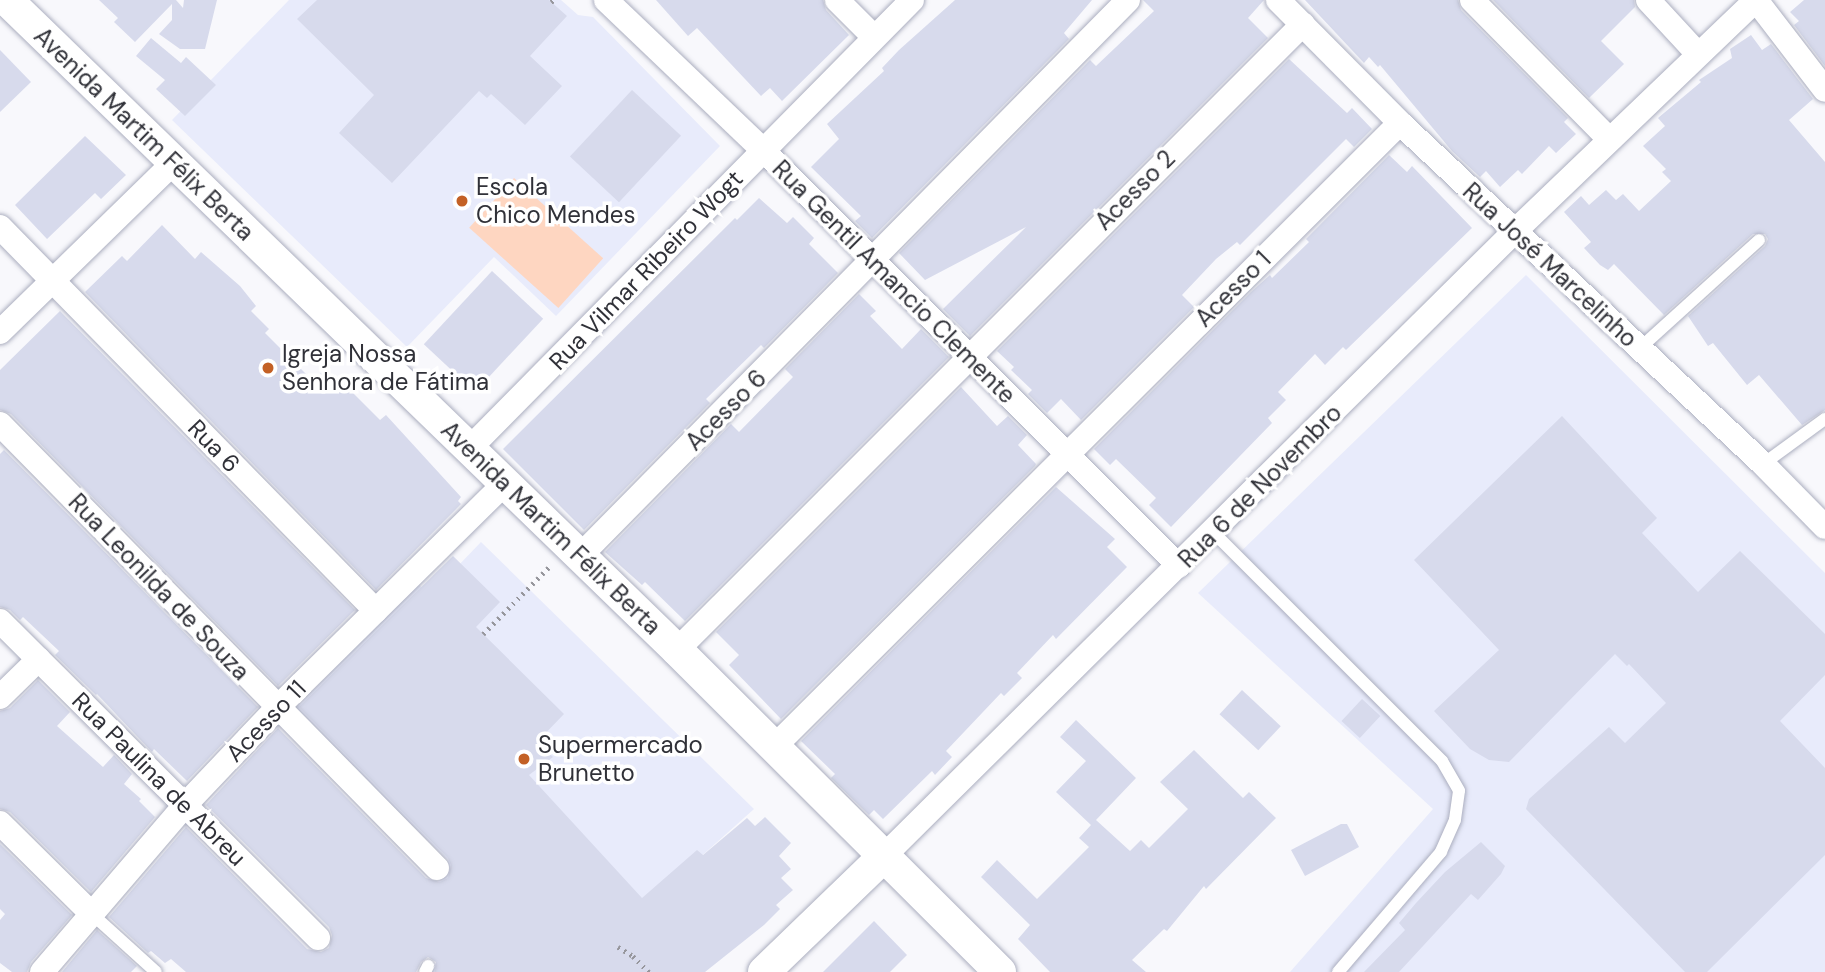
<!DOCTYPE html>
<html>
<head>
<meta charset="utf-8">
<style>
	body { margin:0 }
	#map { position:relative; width:1825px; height:972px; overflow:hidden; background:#f8f8fc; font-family:"DM Sans",sans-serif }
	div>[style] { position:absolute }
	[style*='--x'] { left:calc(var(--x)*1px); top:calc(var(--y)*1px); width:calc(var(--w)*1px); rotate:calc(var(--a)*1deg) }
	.built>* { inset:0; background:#e8ebfb }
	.green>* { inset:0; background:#fed6c1; transform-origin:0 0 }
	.building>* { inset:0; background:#d7daec; transform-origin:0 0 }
	.path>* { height:4.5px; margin-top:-2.25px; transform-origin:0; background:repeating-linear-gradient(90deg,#96969c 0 2px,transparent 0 7px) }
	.roads { filter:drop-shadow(0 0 2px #abaebf) drop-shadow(0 0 2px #abaebf) }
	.service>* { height:12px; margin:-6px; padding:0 6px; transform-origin:6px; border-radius:6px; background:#fff }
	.minor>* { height:24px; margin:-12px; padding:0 12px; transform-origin:12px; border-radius:12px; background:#fff }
	.tertiary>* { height:32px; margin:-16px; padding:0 16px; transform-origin:16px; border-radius:16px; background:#fff }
	.dots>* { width:19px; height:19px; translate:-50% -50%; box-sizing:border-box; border:4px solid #fff; border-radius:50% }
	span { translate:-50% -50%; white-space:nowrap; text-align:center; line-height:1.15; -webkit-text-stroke:7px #fff; paint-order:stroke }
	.street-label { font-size:24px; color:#303138 }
	.poi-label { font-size:24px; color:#303138 }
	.left { translate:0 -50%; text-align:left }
</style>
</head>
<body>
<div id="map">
	<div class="built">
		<i style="clip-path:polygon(289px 0,561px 0,578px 15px,593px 17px,720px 146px,556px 316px,494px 257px,407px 347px,172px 120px)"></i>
		<i style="clip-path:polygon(1526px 275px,1825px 573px,1825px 972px,1290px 972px,1433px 809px,1198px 593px)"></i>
		<i style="clip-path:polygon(481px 542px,754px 809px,648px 904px,554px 972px,430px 972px,453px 936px,428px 905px,448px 860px,294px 710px,418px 584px,430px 595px)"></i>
	</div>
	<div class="green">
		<i style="left:514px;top:178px;width:120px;height:67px;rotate:42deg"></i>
	</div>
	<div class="building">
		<i style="clip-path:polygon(99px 0,176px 0,183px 8px,184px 0,217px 0,205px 49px,180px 49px,159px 34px,172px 20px,172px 4px,135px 42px,114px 22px,118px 18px)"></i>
		<i style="clip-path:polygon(317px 0,549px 0,567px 16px,530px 56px,562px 86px,525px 125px,491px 94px,487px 98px,479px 91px,392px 183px,339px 133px,374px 95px,297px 19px)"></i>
		<i style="clip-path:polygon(656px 0,823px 0,826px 10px,849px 35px,782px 101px,770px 88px,761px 96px,697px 28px,688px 36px)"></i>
		<i style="clip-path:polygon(955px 0,1092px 0,1064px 33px,1069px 39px,872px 238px,855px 221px,861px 216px,811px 167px,839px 139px,827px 124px,884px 71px,882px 68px,899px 50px)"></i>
		<i style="clip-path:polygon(1143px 0,1264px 0,1248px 18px,1268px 38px,970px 336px,943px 309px,1026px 227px,925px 280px,899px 253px,1090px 60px,1096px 66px,1154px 11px)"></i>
		<i style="clip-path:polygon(1305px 0,1458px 0,1461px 10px,1568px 118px,1564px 122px,1576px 134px,1556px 153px,1549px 146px,1522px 174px,1518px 170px,1500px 187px,1486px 171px,1480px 177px,1452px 151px,1380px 65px,1378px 67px,1369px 57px,1364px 63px)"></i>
		<i style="clip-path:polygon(1493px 0,1634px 0,1635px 7px,1601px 41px,1624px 64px,1589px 98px)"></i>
		<i style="clip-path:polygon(1804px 0,1825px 0,1825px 66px,1794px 25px,1799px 21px,1790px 12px)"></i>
		<i style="clip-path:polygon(1751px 35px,1762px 50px,1771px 44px,1813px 99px,1789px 120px,1825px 162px,1825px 410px,1802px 425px,1759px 375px,1747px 385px,1713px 343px,1708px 346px,1688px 316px,1765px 246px,1768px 239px,1765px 234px,1753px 234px,1664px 315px,1614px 264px,1608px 270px,1600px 265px,1584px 248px,1591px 242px,1564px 212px,1581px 196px,1589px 205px,1606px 190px,1616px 200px,1623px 194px,1639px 211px,1671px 181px,1662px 172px,1666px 169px,1643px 146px,1665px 126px,1658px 118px,1701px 82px,1699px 80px,1732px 58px,1730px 49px)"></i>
		<i style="clip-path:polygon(151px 38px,181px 63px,186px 57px,216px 85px,185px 116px,156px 89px,165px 80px,136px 56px)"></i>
		<i style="clip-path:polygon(0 50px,31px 82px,0 112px)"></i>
		<i style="clip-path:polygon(1289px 59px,1347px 113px,1352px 108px,1372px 129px,1354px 147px,1346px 139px,1240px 245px,1237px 242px,1216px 259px,1182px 295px,1194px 307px,1081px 420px,1061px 399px,1047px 413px,1028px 394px,1032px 390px,1011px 370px,1014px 367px,997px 351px)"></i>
		<i style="left:632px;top:90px;width:67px;height:91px;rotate:43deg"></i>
		<i style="clip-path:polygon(85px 136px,126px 175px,101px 199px,95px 193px,47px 239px,15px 205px)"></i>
		<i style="clip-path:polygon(1389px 155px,1407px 172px,1412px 166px,1472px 228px,1346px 350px,1343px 347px,1325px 365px,1315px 354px,1278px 392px,1286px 400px,1268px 418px,1272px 423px,1171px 527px,1149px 505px,1156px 498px,1116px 459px,1110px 465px,1094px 449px,1251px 292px,1270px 275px,1272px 278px,1309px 242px,1306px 239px)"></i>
		<i style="clip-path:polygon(759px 198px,787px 223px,793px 217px,814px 238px,809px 244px,838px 273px,764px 348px,761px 345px,706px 399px,710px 403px,584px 530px,503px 449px,735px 218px,737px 220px)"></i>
		<i style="clip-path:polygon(162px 225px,195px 259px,201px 252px,240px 286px,256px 306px,251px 311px,269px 329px,265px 333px,310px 378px,313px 375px,317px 378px,321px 373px,329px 380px,334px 374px,380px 420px,386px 415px,461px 497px,458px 501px,461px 504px,376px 590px,85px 292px,122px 256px,127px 261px)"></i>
		<i style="left:492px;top:271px;width:70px;height:100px;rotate:43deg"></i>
		<i style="clip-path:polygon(859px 294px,876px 311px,870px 316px,902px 349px,921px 329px,949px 357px,685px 621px,645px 582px,642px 585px,605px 552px,731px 424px,739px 432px,793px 377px,785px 369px)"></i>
		<i style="clip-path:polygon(60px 311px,355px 610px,278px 686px,11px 414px,0 410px,0 370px)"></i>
		<i style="clip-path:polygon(961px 387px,997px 426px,1008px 416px,1027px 435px,1018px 445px,1036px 464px,1035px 466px,781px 719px,729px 665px,739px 655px,716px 632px)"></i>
		<i style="clip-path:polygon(1562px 416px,1657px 518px,1642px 533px,1698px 592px,1740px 551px,1825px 634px,1825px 675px,1780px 721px,1825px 768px,1825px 855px,1707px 972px,1685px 972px,1526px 809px,1529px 799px,1609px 727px,1625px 743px,1666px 703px,1629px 664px,1627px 666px,1615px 654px,1509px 762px,1489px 760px,1470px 749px,1434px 711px,1499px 650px,1414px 560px)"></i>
		<i style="clip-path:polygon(4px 450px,258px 707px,187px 781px,154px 749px,152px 752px,97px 694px,96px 695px,55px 655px,59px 651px,23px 617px,20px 620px,10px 610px,0 607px,0 454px)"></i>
		<i style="clip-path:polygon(1056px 487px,1115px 539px,1107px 547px,1127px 567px,1056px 639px,1053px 635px,1017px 673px,1022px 678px,1004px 696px,1001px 693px,946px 751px,952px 757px,935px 775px,932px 771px,883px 819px,874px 810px,869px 815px,831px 778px,835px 774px,801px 741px)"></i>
		<i style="clip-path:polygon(453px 556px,500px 602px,476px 627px,564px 714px,537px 742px,553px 757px,529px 775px,642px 898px,697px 850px,703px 855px,747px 818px,755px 826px,765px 817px,791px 843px,779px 856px,791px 869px,781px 878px,793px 890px,776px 905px,780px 909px,764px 925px,705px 972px,435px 972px,436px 962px,428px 957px,421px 962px,416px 972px,186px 972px,171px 959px,165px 963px,151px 951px,148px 953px,109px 917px,186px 827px,307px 949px,321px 952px,329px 948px,332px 935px,329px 927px,206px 805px,278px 728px,426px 878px,440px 882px,448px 878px,451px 865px,448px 858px,299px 707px)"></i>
		<i style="clip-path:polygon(38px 680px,70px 712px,57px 726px,103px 767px,114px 755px,132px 774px,124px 784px,141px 799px,139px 801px,155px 817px,91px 892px,10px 812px,0 809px,0 711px,10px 708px)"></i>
		<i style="left:1242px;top:690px;width:53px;height:33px;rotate:43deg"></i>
		<i style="left:1362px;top:699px;width:25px;height:30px;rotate:43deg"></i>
		<i style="clip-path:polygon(1076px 720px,1136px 778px,1096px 820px,1130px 851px,1141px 840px,1149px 848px,1188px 809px,1160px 782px,1194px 750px,1243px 798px,1249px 792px,1276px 818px,1206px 889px,1204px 886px,1167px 931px,1164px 929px,1132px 960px,1146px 972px,1050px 972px,1018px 939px,1030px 925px,981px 877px,997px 860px,1037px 899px,1089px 847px,1079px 838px,1091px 825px,1056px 792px,1086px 761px,1060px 737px)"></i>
		<i style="clip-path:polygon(1341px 824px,1347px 824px,1359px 847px,1305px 876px,1291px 850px)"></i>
		<i style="clip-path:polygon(1481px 842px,1505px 866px,1501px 874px,1478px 900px,1471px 894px,1399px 972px,1364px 972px,1405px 930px,1399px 923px,1416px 903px,1445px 872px)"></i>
		<i style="clip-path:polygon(0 844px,72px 915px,31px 962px,27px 972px,12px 972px,0 963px,0 920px,5px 914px,0 909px)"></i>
		<i style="clip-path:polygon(874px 921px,907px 955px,890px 972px,823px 972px)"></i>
		<i style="clip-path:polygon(97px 930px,137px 966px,131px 972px,62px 972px)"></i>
	</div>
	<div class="path">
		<i style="--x:551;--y:2;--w:4;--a:-34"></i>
		<i style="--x:483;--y:634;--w:97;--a:-45.4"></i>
		<i style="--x:618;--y:947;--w:17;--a:31"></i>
		<i style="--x:633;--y:956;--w:23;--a:45"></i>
	</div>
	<div class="roads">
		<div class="service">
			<i style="--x:1639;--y:349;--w:162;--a:-42.2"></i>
			<i style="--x:1763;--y:464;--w:77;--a:-36"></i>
			<i style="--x:1213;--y:532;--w:324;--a:45"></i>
			<i style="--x:1442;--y:761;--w:34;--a:60"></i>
			<i style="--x:1459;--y:791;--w:29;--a:98"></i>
			<i style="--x:1455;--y:820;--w:35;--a:114"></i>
			<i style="--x:1441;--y:852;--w:158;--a:130.6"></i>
			<i style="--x:92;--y:914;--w:86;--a:42.2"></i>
			<i style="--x:425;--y:972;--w:7;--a:-63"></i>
		</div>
		<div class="minor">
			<i style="--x:606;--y:0;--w:217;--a:43.7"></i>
			<i style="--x:763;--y:150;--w:588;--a:45"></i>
			<i style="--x:837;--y:0;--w:52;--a:45"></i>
			<i style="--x:1278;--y:0;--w:173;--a:45.2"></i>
			<i style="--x:1400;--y:123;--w:498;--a:43.2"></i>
			<i style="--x:1763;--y:464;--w:88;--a:45.5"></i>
			<i style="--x:1472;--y:0;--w:195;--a:45.4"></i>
			<i style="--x:1648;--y:0;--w:74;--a:47.2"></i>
			<i style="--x:0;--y:227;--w:537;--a:45.6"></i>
			<i style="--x:0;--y:332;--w:242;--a:-44.3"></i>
			<i style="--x:0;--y:424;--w:623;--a:45.46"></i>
			<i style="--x:468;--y:450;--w:632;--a:-45.38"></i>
			<i style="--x:579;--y:557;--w:782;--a:-45.41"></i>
			<i style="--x:0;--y:621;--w:449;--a:44.9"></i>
			<i style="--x:677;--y:650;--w:885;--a:-45"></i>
			<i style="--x:0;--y:697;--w:54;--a:-44.3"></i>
			<i style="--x:775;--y:746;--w:882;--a:-44.91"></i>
			<i style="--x:0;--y:823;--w:129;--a:44.7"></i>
			<i style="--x:884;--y:856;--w:887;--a:-44.73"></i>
			<i style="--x:1514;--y:232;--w:335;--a:-43.8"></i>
			<i style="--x:1756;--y:0;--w:113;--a:52.5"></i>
			<i style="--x:42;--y:972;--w:221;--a:-49.4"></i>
			<i style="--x:186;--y:804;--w:132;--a:-46.5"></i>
			<i style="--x:277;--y:708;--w:319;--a:-44.6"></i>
		</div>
		<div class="tertiary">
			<i style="--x:7;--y:0;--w:933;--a:44.13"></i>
			<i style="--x:677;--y:650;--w:456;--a:44.9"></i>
			<i style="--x:764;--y:972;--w:167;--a:-44"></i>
		</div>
	</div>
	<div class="dots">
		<i style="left:462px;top:201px;background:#c36025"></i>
		<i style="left:268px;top:368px;background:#c36025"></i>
		<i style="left:524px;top:759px;background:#c36025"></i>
	</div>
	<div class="street-label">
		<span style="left:144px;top:134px;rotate:44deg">Avenida Martim Félix Berta</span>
		<span style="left:1135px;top:190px;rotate:-45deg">Acesso 2</span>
		<span style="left:1550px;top:265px;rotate:43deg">Rua José Marcelinho</span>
		<span style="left:646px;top:270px;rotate:-46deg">Rua Vilmar Ribeiro Wogt</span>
		<span style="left:894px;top:282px;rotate:45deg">Rua Gentil Amancio Clemente</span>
		<span style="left:1233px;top:289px;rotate:-45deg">Acesso 1</span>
		<span style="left:726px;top:410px;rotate:-45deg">Acesso 6</span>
		<span style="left:214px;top:446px;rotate:46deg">Rua 6</span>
		<span style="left:1260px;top:486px;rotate:-45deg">Rua 6 de Novembro</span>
		<span style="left:551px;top:528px;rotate:44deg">Avenida Martim Félix Berta</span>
		<span style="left:159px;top:587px;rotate:46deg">Rua Leonilda de Souza</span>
		<span style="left:266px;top:721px;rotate:-46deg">Acesso 11</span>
		<span style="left:159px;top:779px;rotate:45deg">Rua Paulina de Abreu</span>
	</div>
	<div class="poi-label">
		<span class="left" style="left:476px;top:201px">Escola<br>Chico Mendes</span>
		<span class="left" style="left:282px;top:368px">Igreja Nossa<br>Senhora de Fátima</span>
		<span class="left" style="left:538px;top:759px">Supermercado<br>Brunetto</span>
	</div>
</div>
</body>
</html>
